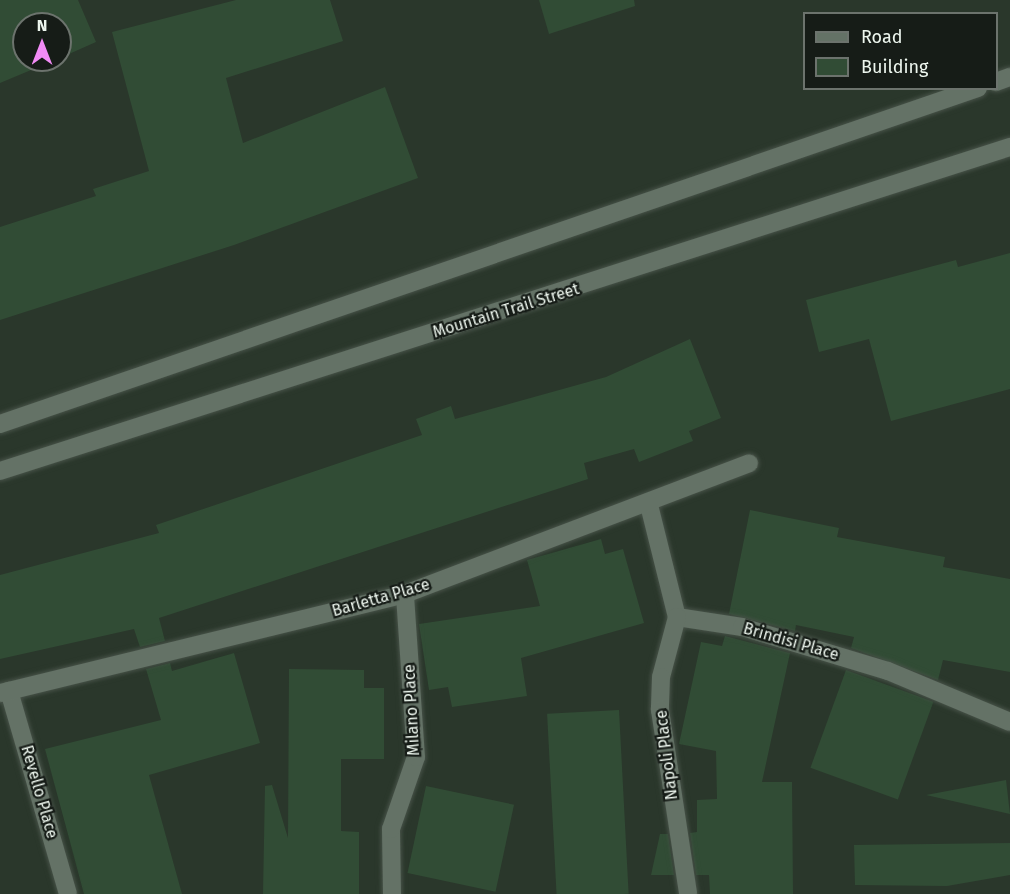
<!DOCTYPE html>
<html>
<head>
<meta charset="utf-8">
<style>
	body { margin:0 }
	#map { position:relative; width:1010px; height:894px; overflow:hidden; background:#2a372b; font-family:"Fira Sans",sans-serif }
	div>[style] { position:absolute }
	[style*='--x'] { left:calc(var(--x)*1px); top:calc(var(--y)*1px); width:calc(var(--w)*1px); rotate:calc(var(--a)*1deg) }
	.building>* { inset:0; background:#314c35; transform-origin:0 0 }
	.roads { filter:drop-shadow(0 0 2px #475248) drop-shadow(0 0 2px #475248) }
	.minor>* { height:18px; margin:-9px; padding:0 9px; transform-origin:9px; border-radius:9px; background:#647266 }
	span { translate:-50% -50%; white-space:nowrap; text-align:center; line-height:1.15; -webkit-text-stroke:4.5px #161c17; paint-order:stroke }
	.street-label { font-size:16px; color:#edf6ee }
	.legend { position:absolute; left:803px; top:12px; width:195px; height:78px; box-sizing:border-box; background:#161c17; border:2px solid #6c736d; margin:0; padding:8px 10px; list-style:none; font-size:18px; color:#edf6ee }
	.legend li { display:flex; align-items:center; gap:12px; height:30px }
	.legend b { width:30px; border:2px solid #6c736d }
	.north { position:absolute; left:12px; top:12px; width:60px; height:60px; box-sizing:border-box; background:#161c17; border:2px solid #6c736d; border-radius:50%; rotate:0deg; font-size:16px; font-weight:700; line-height:24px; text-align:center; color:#edf6ee }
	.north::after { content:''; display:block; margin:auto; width:21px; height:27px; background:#f18bf5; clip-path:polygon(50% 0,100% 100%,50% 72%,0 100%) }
</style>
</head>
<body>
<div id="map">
	<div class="building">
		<i style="clip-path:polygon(0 0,78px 0,96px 42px,60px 58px,60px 24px,24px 24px,24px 60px,55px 60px,0 83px)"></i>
		<i style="clip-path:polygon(236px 0,330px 0,343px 41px,226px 78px,243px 143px,385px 87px,418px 178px,234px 245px,0 320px,0 227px,96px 196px,93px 189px,149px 171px,112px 32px)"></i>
		<i style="clip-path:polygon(539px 0,634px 0,635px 6px,549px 34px)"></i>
		<i style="clip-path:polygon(1010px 253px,1010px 389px,891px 421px,869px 339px,819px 352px,806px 300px,956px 260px,958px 267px)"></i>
		<i style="clip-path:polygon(690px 339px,721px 418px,689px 431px,693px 441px,639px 462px,634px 449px,584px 463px,588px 479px,159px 618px,165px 641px,140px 647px,134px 629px,0 659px,0 575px,159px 533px,156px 525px,422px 435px,416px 419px,451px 406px,455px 419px,606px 377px)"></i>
		<i style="clip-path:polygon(750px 510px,839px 528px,837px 537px,945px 557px,943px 567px,1010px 579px,1010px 672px,943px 660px,938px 680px,851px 648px,854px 637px,796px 625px,795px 631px,729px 614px)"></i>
		<i style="clip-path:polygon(601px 539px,605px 554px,623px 549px,644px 623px,521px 658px,527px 696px,452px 707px,448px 687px,429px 690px,419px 624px,540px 606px,527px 560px)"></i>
		<i style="clip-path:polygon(725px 636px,790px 653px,762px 782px,792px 782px,793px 894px,710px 894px,709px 875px,696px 875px,690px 833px,697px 832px,697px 800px,717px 799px,716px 751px,679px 744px,701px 642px,722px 646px)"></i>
		<i style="clip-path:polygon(234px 653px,260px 743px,149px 775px,182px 894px,84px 894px,45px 749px,161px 720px,146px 669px,170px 663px,172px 671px)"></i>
		<i style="clip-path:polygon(289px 669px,364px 670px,364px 688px,384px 688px,384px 759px,341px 759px,341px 831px,359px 832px,359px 894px,263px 894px,265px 786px,272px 785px,288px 838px)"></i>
		<i style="left:846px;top:670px;width:93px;height:104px;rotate:20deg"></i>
		<i style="left:619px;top:710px;width:184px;height:72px;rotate:87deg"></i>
		<i style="clip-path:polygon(1006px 780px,1010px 814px,926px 795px)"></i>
		<i style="left:426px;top:786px;width:90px;height:89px;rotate:12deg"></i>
		<i style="clip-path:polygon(660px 834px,668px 834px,674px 875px,651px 875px)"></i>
		<i style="clip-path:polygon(1010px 843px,1010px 875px,947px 886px,855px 885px,854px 845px)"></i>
	</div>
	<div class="roads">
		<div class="minor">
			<i style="--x:996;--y:82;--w:15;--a:-20"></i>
			<i style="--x:0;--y:424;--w:1034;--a:-18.96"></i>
			<i style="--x:0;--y:471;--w:1061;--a:-17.79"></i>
			<i style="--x:649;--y:505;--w:115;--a:76"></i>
			<i style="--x:677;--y:617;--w:66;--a:8.7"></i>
			<i style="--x:742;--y:627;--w:152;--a:16.8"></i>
			<i style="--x:888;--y:671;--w:132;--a:22.7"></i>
			<i style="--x:677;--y:617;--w:62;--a:104.9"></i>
			<i style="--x:661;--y:677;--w:33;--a:92"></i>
			<i style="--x:660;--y:710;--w:186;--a:81.3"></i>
			<i style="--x:9;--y:691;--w:211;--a:73.8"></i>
			<i style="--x:0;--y:693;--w:417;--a:-13.7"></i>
			<i style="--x:405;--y:594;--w:368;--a:-20.8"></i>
			<i style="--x:392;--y:894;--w:65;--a:-90.9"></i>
			<i style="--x:391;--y:829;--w:76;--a:-70.9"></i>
			<i style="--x:416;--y:757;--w:163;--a:-93.9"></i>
		</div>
	</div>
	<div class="street-label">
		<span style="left:506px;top:311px;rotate:-17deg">Mountain Trail Street</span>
		<span style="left:381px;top:598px;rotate:-16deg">Barletta Place</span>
		<span style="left:791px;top:642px;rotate:16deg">Brindisi Place</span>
		<span style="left:412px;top:710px;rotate:-93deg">Milano Place</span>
		<span style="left:667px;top:755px;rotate:-97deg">Napoli Place</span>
		<span style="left:39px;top:792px;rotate:74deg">Revello Place</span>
	</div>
	<ul class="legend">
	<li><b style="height:8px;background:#647266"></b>Road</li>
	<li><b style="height:16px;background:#314c35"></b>Building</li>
	</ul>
	<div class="north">N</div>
</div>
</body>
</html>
